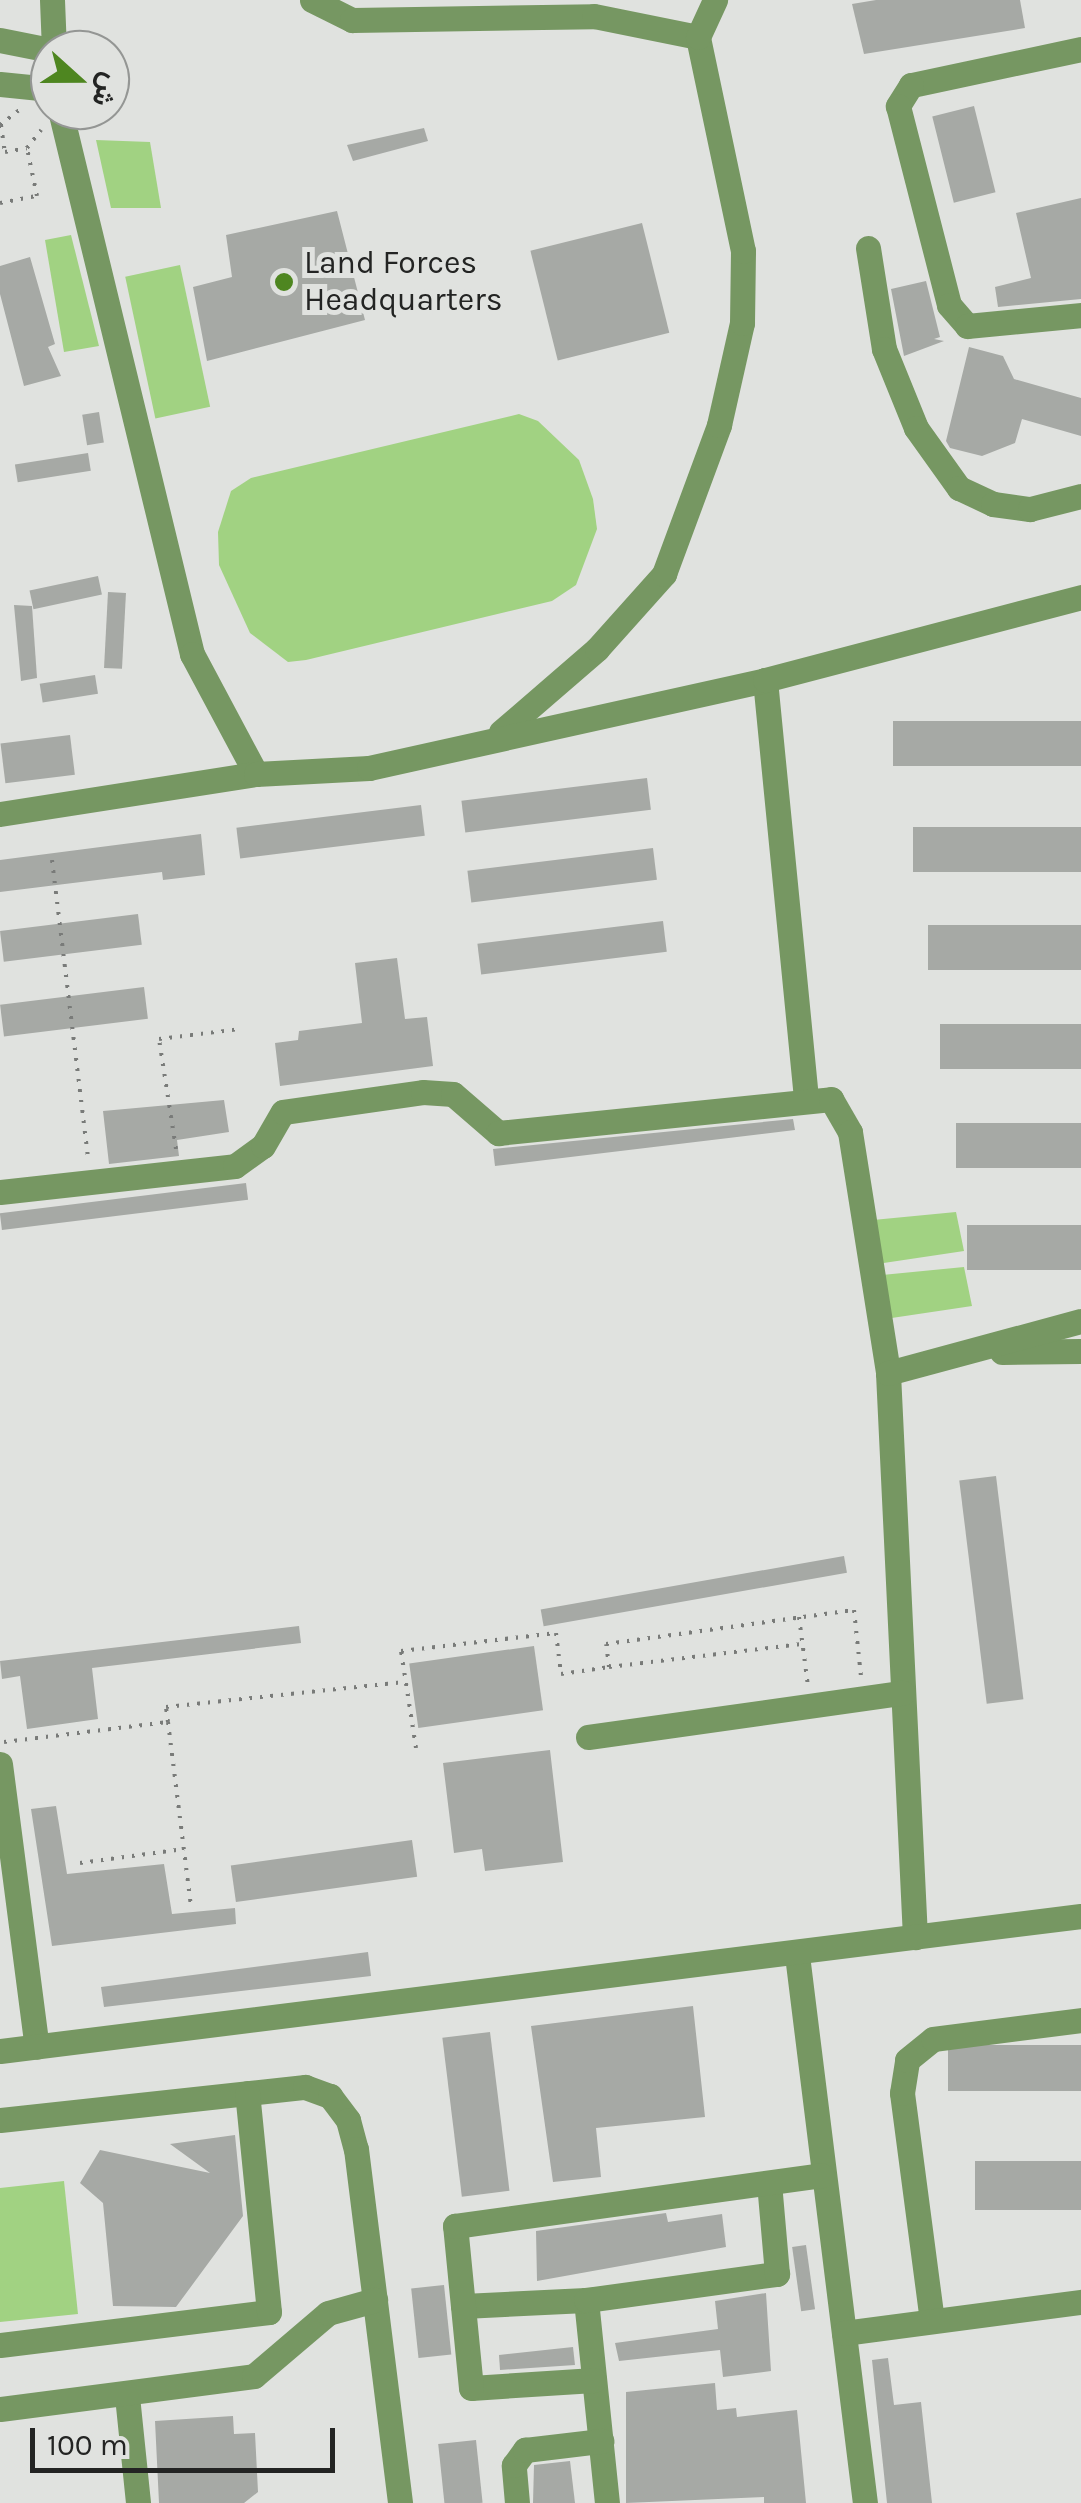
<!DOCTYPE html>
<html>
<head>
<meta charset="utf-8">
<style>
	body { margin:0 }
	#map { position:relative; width:1081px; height:2503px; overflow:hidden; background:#e0e2df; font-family:Karla,Vazirmatn,sans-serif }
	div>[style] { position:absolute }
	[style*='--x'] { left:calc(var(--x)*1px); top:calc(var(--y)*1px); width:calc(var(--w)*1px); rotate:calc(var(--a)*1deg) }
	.green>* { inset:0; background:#a1d282; transform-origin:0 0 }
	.building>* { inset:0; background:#a6a9a5; transform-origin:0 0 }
	.path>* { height:4px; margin-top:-2px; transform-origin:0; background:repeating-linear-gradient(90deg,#797b79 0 2.5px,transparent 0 10.5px) }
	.minor>* { height:25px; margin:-12.5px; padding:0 12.5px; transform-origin:12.5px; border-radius:12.5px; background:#769762 }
	.dots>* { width:28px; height:28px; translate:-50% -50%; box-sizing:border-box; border:5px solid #e0e2df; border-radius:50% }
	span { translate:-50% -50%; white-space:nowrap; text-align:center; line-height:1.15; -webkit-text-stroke:10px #e0e2df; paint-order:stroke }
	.poi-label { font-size:32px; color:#232423 }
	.left { translate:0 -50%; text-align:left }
	.north { position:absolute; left:30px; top:30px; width:100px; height:100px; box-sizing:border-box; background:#e0e2df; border:2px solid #949694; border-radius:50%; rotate:111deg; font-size:28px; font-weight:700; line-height:40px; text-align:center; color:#232423 }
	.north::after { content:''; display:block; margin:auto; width:35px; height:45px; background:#4e8620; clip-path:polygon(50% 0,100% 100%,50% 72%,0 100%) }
	.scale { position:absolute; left:30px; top:2428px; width:305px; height:45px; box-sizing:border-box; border:5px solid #232423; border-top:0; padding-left:12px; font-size:30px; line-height:35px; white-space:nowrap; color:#232423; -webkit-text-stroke:8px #e0e2df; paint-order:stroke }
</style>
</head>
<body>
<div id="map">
	<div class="green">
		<i style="clip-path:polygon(96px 140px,150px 142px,161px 208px,111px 208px)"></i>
		<i style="clip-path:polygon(71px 235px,99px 346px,64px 352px,45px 240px)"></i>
		<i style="left:180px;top:265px;width:145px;height:56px;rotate:78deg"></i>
		<i style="clip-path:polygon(519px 414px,538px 421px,579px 460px,593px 499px,597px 529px,576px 585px,552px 601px,306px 660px,288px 662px,250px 633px,219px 565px,218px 532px,231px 491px,251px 478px)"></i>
		<i style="clip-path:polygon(956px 1212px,964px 1251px,877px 1264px,873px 1220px)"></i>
		<i style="clip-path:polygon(964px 1267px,972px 1306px,885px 1319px,882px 1275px)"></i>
		<i style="clip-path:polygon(64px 2181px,78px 2314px,0 2322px,0 2188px)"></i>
	</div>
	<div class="building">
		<i style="clip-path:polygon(876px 0,1020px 0,1025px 28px,864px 54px,852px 4px)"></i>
		<i style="left:974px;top:106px;width:89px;height:43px;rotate:76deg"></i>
		<i style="clip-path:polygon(424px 128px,428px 141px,353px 161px,347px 145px)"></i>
		<i style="clip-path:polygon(1081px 198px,1081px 299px,998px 307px,995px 287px,1031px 278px,1016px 213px)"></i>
		<i style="clip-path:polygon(337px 211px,365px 320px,207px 361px,193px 287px,232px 277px,226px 235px)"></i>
		<i style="left:642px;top:223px;width:113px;height:115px;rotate:76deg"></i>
		<i style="clip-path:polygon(30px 257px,55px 344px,48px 347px,61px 376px,24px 386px,0 294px,0 266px)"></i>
		<i style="clip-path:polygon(926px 281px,940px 337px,934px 339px,944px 341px,904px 356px,891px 289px)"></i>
		<i style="clip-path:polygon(969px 347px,1003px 356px,1014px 379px,1081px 398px,1081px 436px,1022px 419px,1015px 443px,982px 456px,950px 448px,946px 441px)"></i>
		<i style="left:99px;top:412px;width:31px;height:17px;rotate:81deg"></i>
		<i style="left:88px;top:453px;width:18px;height:74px;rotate:81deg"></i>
		<i style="left:98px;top:576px;width:19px;height:70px;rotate:78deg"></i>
		<i style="left:108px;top:592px;width:18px;height:76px;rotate:3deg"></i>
		<i style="clip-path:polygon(14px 605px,32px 606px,37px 678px,21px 681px)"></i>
		<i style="left:95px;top:675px;width:19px;height:56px;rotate:81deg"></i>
		<i style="left:1081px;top:721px;width:45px;height:188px;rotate:90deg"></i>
		<i style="left:70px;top:735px;width:40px;height:70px;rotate:83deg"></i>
		<i style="left:647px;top:778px;width:32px;height:187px;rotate:83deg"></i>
		<i style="left:421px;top:805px;width:31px;height:186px;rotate:83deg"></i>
		<i style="left:1081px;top:827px;width:45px;height:168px;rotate:90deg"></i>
		<i style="clip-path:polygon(201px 834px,205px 875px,163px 880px,162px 872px,0 892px,0 860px)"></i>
		<i style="left:653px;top:848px;width:32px;height:187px;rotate:83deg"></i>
		<i style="left:138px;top:914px;width:31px;height:139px;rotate:83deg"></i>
		<i style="left:663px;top:921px;width:31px;height:187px;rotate:83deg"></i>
		<i style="left:1081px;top:925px;width:45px;height:153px;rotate:90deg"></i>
		<i style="clip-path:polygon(397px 958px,405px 1019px,427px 1017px,433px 1066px,280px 1086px,275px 1043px,298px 1040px,299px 1031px,362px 1023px,355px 963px)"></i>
		<i style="left:144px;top:987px;width:32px;height:145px;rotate:83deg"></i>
		<i style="left:1081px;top:1024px;width:45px;height:141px;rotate:90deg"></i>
		<i style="clip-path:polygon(224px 1100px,229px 1132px,177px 1140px,179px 1156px,109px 1164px,103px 1111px)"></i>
		<i style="clip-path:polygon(793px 1119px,795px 1130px,495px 1166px,493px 1149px)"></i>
		<i style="left:1081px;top:1123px;width:45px;height:125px;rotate:90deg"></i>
		<i style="left:246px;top:1183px;width:17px;height:248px;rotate:83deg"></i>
		<i style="left:1081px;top:1225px;width:45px;height:114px;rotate:90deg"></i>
		<i style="left:996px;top:1476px;width:225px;height:37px;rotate:83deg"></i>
		<i style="left:844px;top:1556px;width:17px;height:308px;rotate:80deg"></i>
		<i style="clip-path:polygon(299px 1626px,301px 1643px,92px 1668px,98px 1719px,27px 1729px,20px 1676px,2px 1679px,0 1661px)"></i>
		<i style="left:534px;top:1646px;width:65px;height:126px;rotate:82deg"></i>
		<i style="clip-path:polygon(550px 1750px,563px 1862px,485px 1871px,482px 1849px,454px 1853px,443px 1763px)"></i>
		<i style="clip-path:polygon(56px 1806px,67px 1874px,164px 1864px,172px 1914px,235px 1908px,236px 1924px,52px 1946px,31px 1809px)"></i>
		<i style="left:412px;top:1840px;width:37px;height:183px;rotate:82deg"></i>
		<i style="clip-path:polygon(368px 1952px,371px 1976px,104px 2007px,101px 1987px)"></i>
		<i style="clip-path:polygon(693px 2006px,705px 2117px,596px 2128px,601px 2177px,553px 2182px,531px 2026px)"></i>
		<i style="left:490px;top:2032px;width:160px;height:48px;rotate:83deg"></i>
		<i style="left:1081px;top:2045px;width:46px;height:133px;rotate:90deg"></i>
		<i style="clip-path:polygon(235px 2135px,243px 2216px,176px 2307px,113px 2306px,103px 2203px,80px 2183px,100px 2150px,210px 2173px,170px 2144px)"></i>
		<i style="left:1081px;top:2161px;width:49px;height:106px;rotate:90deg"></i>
		<i style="clip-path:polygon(666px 2213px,668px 2222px,722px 2214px,726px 2247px,537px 2281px,536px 2231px)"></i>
		<i style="left:806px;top:2245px;width:65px;height:14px;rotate:82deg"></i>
		<i style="left:444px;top:2285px;width:70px;height:33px;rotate:84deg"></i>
		<i style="clip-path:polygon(766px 2293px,771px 2371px,723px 2377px,720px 2350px,619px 2361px,615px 2343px,718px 2329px,715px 2301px)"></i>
		<i style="clip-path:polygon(573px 2347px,575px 2365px,500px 2370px,499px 2355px)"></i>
		<i style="clip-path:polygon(888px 2358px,894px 2405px,921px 2402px,932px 2503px,887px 2503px,872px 2360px)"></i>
		<i style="clip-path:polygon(715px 2383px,717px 2410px,736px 2408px,737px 2417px,797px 2410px,806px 2503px,764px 2503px,764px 2497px,626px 2503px,626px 2392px)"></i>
		<i style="clip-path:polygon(233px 2416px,234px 2434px,255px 2433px,258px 2492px,244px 2503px,159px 2503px,155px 2421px)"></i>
		<i style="left:476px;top:2440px;width:63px;height:38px;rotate:84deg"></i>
		<i style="clip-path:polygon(570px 2461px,575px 2503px,533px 2503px,534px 2465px)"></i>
	</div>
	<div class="path">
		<i style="--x:0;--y:125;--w:24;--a:-38"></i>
		<i style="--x:1;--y:125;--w:27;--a:82"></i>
		<i style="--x:5;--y:152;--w:22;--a:-10"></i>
		<i style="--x:0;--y:203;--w:38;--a:-11"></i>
		<i style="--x:37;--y:196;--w:49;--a:-101.8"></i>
		<i style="--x:27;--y:148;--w:23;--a:-52"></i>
		<i style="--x:52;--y:860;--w:300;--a:83.1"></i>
		<i style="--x:176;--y:1149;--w:111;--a:-98.8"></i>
		<i style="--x:159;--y:1039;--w:83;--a:-7"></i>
		<i style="--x:799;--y:1617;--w:70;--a:82.6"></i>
		<i style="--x:609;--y:1667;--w:194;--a:-6.8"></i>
		<i style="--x:168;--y:1722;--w:185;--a:82.9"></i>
		<i style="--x:4;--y:1742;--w:165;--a:-7"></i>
		<i style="--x:168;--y:1722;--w:15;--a:-98"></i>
		<i style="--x:166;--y:1707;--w:240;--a:-6"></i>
		<i style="--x:416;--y:1748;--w:98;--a:-98.8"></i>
		<i style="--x:401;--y:1651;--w:156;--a:-6.6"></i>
		<i style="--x:556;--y:1633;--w:41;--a:83"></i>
		<i style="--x:561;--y:1674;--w:49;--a:-8.3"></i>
		<i style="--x:609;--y:1667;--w:23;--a:-97"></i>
		<i style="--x:606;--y:1644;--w:250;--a:-7.8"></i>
		<i style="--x:854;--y:1610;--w:67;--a:84"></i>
		<i style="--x:80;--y:1863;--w:105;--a:-7.7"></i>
	</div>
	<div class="minor">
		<i style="--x:52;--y:0;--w:50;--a:87.7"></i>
		<i style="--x:312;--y:0;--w:45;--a:26.6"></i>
		<i style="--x:352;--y:20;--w:242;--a:-0.9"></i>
		<i style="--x:594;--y:16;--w:106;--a:11.4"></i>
		<i style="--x:0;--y:40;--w:51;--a:11.3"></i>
		<i style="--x:1081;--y:49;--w:174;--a:168"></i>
		<i style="--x:911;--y:85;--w:25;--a:122"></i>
		<i style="--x:898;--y:106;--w:205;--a:75.6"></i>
		<i style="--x:949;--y:305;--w:28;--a:49"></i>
		<i style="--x:967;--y:326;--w:115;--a:-5.5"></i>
		<i style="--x:0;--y:84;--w:50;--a:5.7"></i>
		<i style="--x:60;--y:110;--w:560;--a:76.36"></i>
		<i style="--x:192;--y:654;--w:136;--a:61.9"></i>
		<i style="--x:868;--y:248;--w:102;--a:81"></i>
		<i style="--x:884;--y:349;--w:85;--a:67.9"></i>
		<i style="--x:916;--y:428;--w:74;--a:54.4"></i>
		<i style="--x:959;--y:488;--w:38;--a:25"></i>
		<i style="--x:993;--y:504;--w:37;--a:8"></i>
		<i style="--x:1030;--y:509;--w:53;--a:-14.3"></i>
		<i style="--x:765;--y:680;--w:419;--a:84.4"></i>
		<i style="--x:501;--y:732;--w:127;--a:-40.8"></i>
		<i style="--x:597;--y:649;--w:101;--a:-48.2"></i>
		<i style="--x:664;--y:574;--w:159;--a:-69.7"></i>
		<i style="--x:719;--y:425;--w:105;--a:-77.3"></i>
		<i style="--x:742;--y:323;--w:72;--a:-89.2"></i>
		<i style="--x:743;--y:251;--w:219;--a:-101.9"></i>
		<i style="--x:698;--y:37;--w:41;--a:-65.3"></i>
		<i style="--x:0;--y:814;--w:259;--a:-8.9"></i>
		<i style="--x:256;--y:774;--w:113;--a:-3"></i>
		<i style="--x:369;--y:768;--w:406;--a:-12.5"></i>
		<i style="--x:765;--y:680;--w:327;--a:-14.7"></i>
		<i style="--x:0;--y:1192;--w:236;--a:-6.3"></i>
		<i style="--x:235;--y:1166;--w:34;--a:-36"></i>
		<i style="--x:263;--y:1146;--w:39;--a:-60"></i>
		<i style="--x:283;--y:1112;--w:141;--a:-8.1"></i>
		<i style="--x:423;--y:1092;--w:30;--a:4"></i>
		<i style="--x:453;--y:1094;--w:60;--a:40.9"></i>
		<i style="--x:498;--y:1133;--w:335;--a:-5.8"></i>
		<i style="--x:831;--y:1099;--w:38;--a:60"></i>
		<i style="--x:850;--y:1132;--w:244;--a:81"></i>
		<i style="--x:888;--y:1373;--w:565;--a:87.26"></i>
		<i style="--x:1002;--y:1352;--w:79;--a:-0.7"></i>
		<i style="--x:888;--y:1373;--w:200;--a:-15.1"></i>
		<i style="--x:588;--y:1737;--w:318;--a:-8"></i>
		<i style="--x:0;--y:1764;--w:285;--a:82.6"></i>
		<i style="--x:797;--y:1955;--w:552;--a:82.93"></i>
		<i style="--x:0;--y:2051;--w:1089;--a:-7.12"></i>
		<i style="--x:0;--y:2120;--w:307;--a:-6.2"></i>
		<i style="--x:305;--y:2087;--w:27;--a:20"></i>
		<i style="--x:330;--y:2096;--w:30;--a:53"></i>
		<i style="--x:348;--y:2120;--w:30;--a:75"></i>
		<i style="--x:356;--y:2149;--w:357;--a:82.9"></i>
		<i style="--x:586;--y:2300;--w:204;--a:84.1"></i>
		<i style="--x:463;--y:2306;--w:123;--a:-2.8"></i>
		<i style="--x:586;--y:2300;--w:193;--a:-7.8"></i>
		<i style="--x:777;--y:2274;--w:91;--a:-95"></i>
		<i style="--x:932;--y:2321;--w:230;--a:-97.5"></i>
		<i style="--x:902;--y:2093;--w:33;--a:-81"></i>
		<i style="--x:907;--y:2060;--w:33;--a:-39"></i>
		<i style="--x:933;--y:2039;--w:149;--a:-7.3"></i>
		<i style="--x:844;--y:2333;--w:239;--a:-7.5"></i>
		<i style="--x:0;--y:2345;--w:271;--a:-7"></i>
		<i style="--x:269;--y:2312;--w:220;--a:-95.7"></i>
		<i style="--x:594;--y:2380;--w:123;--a:176.3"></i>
		<i style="--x:471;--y:2388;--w:163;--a:-95.6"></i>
		<i style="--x:455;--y:2226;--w:370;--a:-7.9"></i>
		<i style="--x:127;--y:2396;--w:108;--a:84.1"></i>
		<i style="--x:0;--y:2409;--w:256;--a:-7.4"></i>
		<i style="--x:254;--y:2376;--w:97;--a:-40.4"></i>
		<i style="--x:328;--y:2313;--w:49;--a:-15.5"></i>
		<i style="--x:517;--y:2503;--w:38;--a:-95"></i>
		<i style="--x:514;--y:2465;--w:19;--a:-54"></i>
		<i style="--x:525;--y:2450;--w:77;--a:-6.8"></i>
	</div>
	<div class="dots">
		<i style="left:284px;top:282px;background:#4e8620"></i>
	</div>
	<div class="poi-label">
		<span class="left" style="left:304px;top:282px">Land Forces<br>Headquarters</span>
	</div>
	<div class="north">ش</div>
	<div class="scale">100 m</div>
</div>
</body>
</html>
